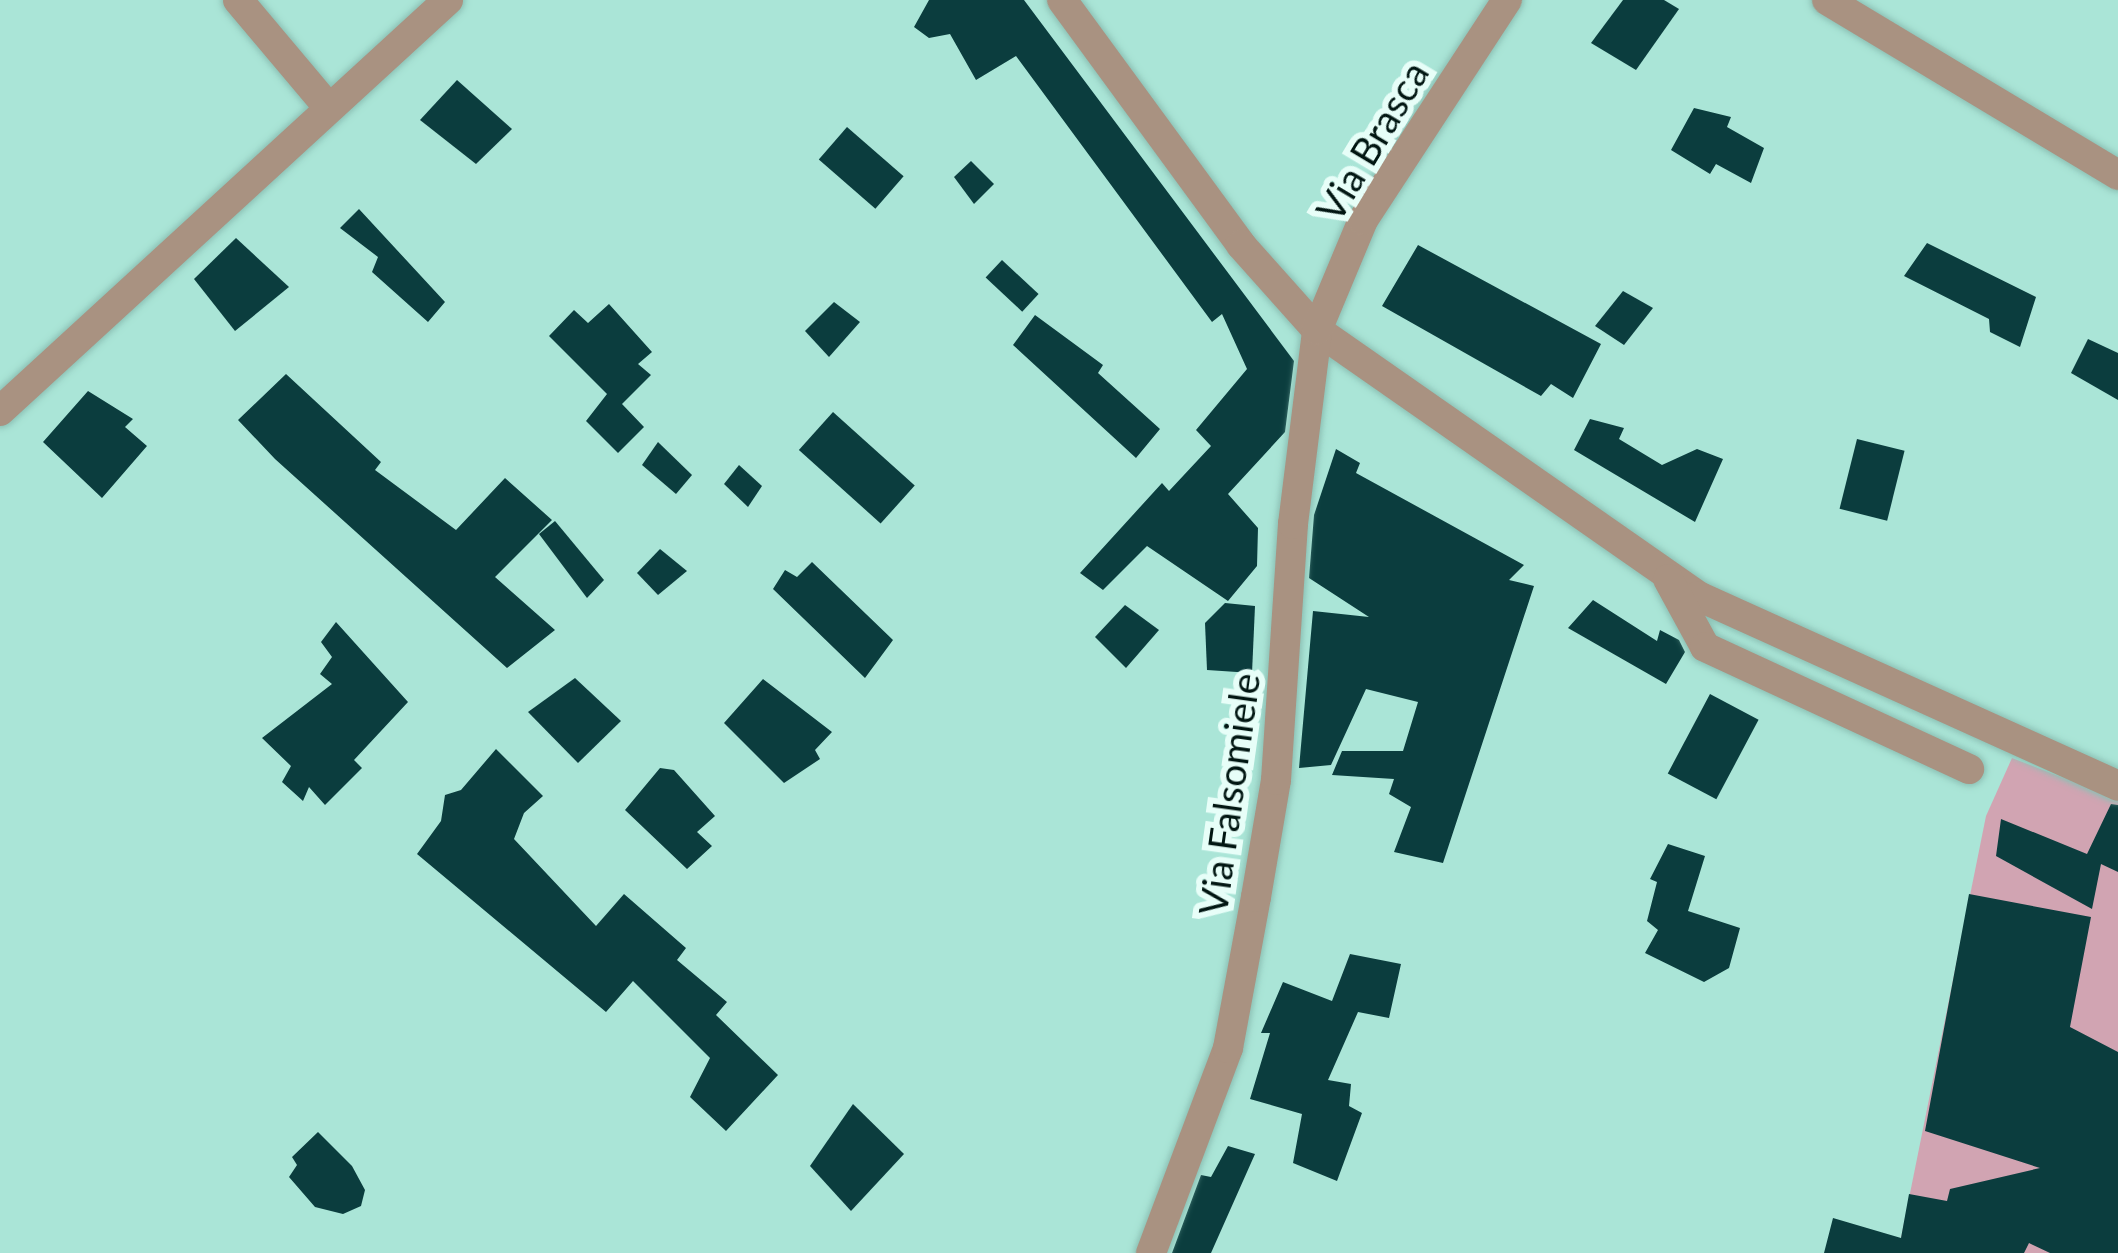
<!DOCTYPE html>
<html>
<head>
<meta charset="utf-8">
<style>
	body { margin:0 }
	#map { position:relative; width:2118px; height:1253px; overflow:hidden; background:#aae5d7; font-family:Lato,sans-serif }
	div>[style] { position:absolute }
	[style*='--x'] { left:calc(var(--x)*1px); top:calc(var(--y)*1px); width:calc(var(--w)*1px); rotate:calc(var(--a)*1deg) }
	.green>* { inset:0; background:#d1a4b2 }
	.building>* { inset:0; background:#0b3d3e; transform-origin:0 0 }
	.roads { filter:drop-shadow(0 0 3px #8cc0b4) drop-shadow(0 0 3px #8cc0b4) }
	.street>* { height:30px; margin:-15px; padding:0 15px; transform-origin:15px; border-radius:15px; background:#a99281 }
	span { translate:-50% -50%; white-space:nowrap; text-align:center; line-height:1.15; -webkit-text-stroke:12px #e7fef8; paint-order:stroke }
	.street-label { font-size:39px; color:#011612 }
</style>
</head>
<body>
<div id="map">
	<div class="green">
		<i style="clip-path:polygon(2012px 758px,2118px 799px,2118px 1253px,1898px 1253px,1986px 816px)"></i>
	</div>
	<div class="building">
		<i style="clip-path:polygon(929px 0,1024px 0,1294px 361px,1285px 432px,1228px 494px,1258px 528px,1257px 566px,1228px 601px,1147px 546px,1103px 590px,1080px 573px,1162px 483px,1169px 491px,1211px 446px,1196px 430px,1247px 369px,1222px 314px,1212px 322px,1016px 56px,976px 80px,950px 34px,929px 38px,914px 27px)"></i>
		<i style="clip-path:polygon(1623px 0,1664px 0,1679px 9px,1636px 70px,1591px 43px)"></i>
		<i style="clip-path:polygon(457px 80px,512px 129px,476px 164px,420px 120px)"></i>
		<i style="clip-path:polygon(1694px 108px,1731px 117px,1727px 127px,1764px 148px,1751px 183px,1716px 164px,1710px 174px,1671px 150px)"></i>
		<i style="left:847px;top:127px;width:75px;height:43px;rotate:41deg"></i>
		<i style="clip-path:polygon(971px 161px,994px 184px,974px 204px,954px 177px)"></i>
		<i style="clip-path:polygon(359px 209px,445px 302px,428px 322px,372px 272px,378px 257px,340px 228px)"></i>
		<i style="clip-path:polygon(236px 238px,289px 287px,235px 331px,194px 279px)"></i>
		<i style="clip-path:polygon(1927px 243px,2036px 297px,2020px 347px,1990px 332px,1989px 319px,1904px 276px)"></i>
		<i style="clip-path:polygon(1418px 245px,1601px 344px,1573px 398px,1551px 384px,1541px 396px,1382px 306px)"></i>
		<i style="left:1002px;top:260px;width:50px;height:24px;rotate:43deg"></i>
		<i style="clip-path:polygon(1623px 291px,1653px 308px,1624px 345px,1595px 326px)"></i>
		<i style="clip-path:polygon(834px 302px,860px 322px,829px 357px,805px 331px)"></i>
		<i style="clip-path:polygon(609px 304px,652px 352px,638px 364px,651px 375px,622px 404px,644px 427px,618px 453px,586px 421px,607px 394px,549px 336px,574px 310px,588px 323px)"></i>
		<i style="clip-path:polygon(1035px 315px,1103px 365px,1098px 373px,1160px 429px,1136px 458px,1013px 345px)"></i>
		<i style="clip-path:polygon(2088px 339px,2118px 353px,2118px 400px,2071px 373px)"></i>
		<i style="clip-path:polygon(286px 374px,381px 462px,375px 470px,456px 530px,505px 478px,552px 520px,495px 577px,555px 630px,507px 668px,275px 459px,238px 420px)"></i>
		<i style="clip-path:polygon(88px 391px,133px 419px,125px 427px,147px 446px,102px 498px,43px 442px)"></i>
		<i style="left:833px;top:412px;width:110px;height:51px;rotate:42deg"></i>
		<i style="clip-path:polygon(1590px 419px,1624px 428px,1619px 439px,1662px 465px,1697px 449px,1723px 459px,1695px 522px,1574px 450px)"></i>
		<i style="left:1857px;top:439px;width:49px;height:72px;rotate:14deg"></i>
		<i style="clip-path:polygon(658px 442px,692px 475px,676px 494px,642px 465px)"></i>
		<i style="clip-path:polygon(1336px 449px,1360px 463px,1356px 473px,1524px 565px,1509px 580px,1534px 586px,1443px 863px,1394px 852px,1411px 807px,1389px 794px,1394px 779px,1332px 775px,1342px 751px,1403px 751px,1418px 702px,1366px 689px,1331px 765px,1299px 768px,1313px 611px,1369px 617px,1309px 578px,1314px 515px)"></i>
		<i style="clip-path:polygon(739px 465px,762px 486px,748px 507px,724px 484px)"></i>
		<i style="clip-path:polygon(555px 521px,604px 580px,587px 598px,539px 534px)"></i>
		<i style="clip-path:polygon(660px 549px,687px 571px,658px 595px,637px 573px)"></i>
		<i style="clip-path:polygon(812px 562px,893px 640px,865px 678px,773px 589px,785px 570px,797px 577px)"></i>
		<i style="clip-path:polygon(1593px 600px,1657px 641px,1660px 630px,1679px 640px,1685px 652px,1666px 684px,1568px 628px)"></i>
		<i style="clip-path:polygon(1225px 603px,1255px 606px,1252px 673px,1207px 670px,1205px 623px)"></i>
		<i style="clip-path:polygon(1125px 605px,1159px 630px,1126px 668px,1095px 637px)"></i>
		<i style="clip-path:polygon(336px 622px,408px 702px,354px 760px,362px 768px,325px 805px,309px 787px,303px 801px,282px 782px,291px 766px,262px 738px,332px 684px,320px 674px,332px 657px,321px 642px)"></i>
		<i style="clip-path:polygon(575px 678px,621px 721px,578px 763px,528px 712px)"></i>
		<i style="clip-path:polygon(763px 679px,832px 732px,815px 750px,820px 759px,784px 783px,724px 723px)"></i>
		<i style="left:1710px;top:694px;width:55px;height:90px;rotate:28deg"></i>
		<i style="clip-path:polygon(496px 749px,543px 796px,524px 813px,514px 839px,596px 926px,624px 894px,686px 948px,677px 960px,727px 1002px,716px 1015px,778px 1075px,726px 1131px,690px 1097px,710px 1058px,633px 981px,606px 1012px,417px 854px,441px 821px,445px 795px,461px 790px)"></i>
		<i style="clip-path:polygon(660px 768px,674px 770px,715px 816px,697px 832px,712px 846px,687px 869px,625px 810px)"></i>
		<i style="clip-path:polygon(2111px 804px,2118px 805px,2118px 872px,2101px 864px,2092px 909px,1996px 856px,2001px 819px,2087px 854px)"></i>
		<i style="clip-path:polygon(1668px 844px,1705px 856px,1688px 911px,1740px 928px,1729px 968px,1704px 982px,1645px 953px,1658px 930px,1647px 921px,1657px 882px,1650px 879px)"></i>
		<i style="clip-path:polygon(1969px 894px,2091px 917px,2070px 1027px,2118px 1052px,2118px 1253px,2050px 1253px,2029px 1243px,2024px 1253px,1824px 1253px,1833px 1218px,1901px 1238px,1909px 1194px,1947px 1201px,1950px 1189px,2040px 1168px,1925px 1131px)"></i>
		<i style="clip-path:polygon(1350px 954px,1401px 964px,1389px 1018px,1358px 1012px,1328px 1080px,1351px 1084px,1349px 1106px,1362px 1113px,1337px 1181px,1293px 1163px,1302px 1114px,1250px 1099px,1270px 1033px,1261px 1033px,1283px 982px,1332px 1001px)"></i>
		<i style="clip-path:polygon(853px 1104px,904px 1154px,851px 1211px,810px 1166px)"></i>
		<i style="clip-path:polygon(318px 1132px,352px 1166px,365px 1190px,361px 1206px,343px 1214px,315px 1207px,289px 1177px,297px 1165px,292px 1157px)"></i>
		<i style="clip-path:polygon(1228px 1146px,1255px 1154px,1211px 1253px,1172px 1253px,1201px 1175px,1211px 1177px)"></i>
	</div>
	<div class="roads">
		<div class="street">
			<i style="--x:238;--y:0;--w:140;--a:49.9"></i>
			<i style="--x:1062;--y:0;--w:303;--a:53.8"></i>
			<i style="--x:1241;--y:245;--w:114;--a:48.2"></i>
			<i style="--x:1317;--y:330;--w:465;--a:34.9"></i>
			<i style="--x:1698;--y:596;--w:461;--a:24.3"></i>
			<i style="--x:1827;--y:0;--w:340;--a:31"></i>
			<i style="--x:0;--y:411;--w:608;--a:-42.53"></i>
			<i style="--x:1668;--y:579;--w:77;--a:61.4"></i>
			<i style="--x:1705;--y:647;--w:291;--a:24.8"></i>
			<i style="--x:1151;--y:1253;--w:219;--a:-69.4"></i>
			<i style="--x:1228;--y:1048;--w:154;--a:-79.5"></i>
			<i style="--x:1256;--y:897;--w:119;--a:-80.3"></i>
			<i style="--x:1276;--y:780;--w:257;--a:-86.2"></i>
			<i style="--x:1293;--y:524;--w:195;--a:-82.9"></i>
			<i style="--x:1317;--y:330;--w:119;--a:-67.3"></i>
			<i style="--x:1363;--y:220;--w:263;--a:-56.8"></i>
		</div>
	</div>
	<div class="street-label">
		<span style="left:1372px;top:141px;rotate:-59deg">Via Brasca</span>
		<span style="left:1229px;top:794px;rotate:-82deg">Via Falsomiele</span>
	</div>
</div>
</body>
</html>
